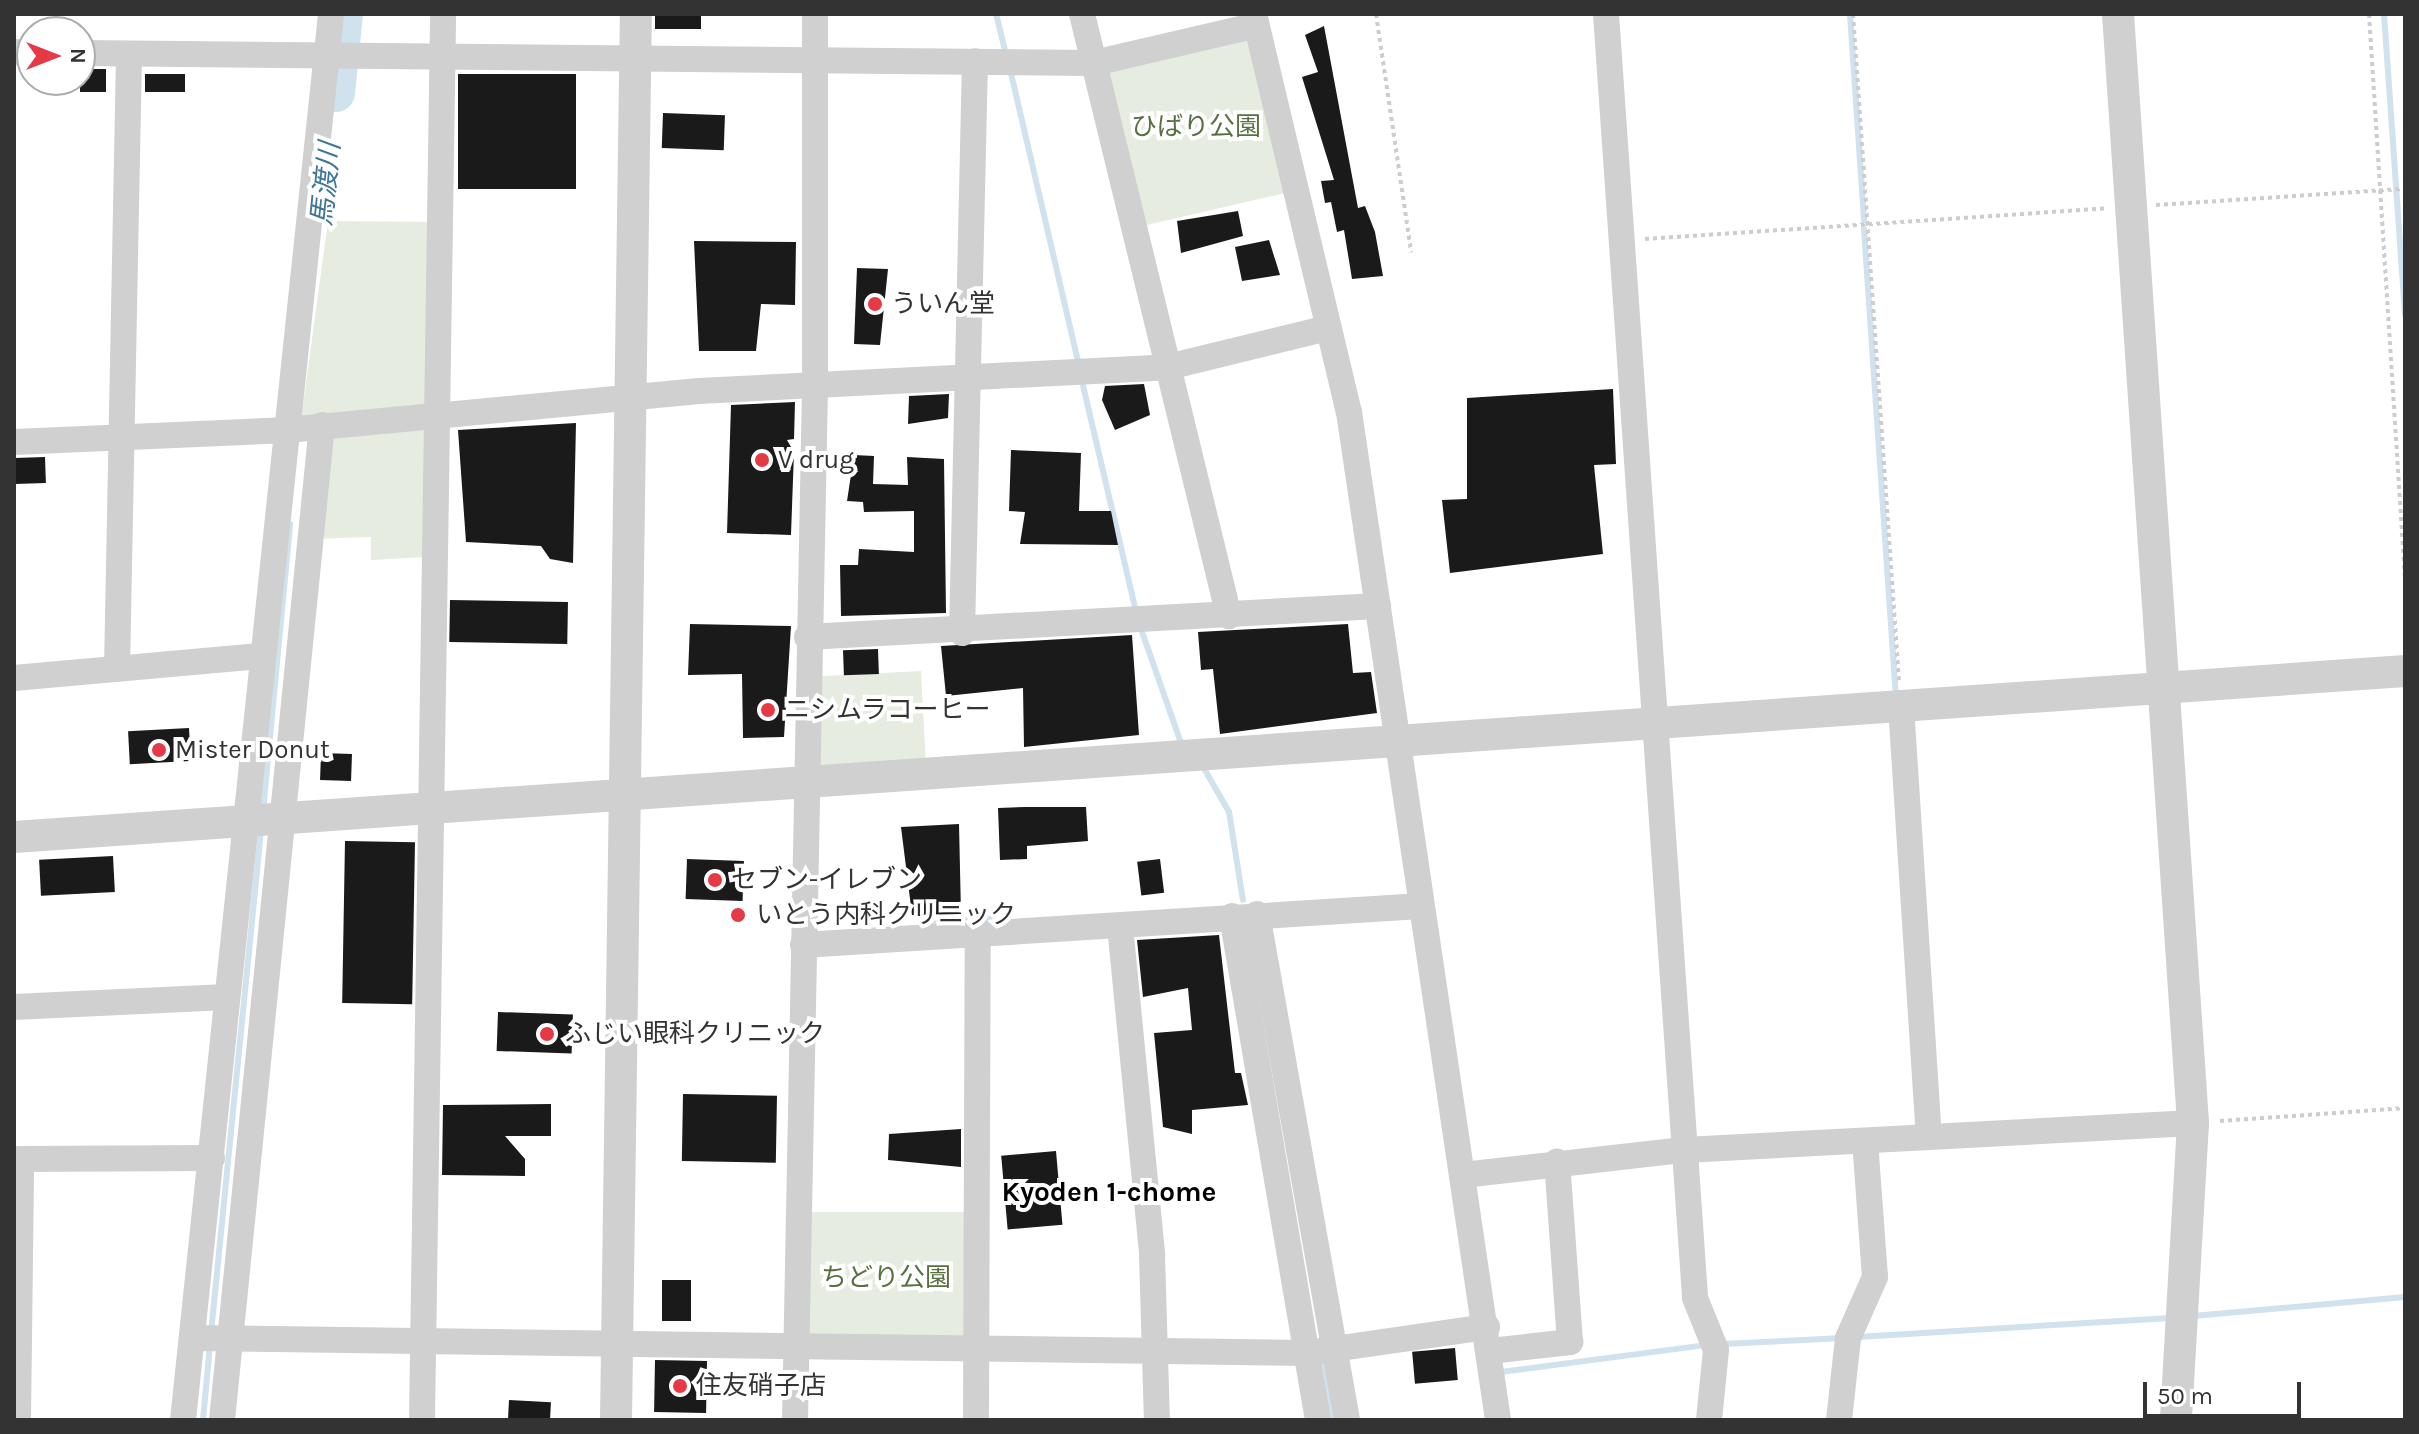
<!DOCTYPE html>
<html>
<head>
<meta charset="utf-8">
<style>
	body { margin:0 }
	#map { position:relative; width:2419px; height:1434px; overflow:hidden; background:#fff; font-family:Karla,"Noto Sans JP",sans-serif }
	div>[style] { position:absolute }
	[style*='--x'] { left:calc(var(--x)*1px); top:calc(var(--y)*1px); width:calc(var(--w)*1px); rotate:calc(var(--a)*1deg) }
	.green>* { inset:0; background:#e6ecdf; transform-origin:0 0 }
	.stream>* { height:6px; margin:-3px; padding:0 3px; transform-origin:3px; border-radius:3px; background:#cfe2ee }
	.river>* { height:38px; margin:-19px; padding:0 19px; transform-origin:19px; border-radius:19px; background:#cfe2ee }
	.building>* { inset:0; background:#1a1a1a; transform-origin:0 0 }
	.path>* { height:4px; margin-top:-2px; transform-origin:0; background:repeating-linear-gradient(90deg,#cdcdcd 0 4px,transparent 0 8px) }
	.minor>* { height:26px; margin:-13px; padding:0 13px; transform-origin:13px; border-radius:13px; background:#d0d0d0 }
	.tertiary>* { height:32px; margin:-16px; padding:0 16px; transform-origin:16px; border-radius:16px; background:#d0d0d0 }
	.dots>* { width:22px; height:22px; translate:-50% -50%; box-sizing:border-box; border:4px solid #fff; border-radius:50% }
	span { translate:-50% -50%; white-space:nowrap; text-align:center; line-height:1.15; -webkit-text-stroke:8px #fff; paint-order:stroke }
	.park-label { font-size:26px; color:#56703f }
	.poi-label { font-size:26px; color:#333 }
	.left { translate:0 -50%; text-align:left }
	.water-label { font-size:28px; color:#3f7597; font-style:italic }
	.neighbourhood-label { font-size:28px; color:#000; font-weight:700 }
	.frame { position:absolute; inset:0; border:16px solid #333; pointer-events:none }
	.north { position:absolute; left:16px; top:16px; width:80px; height:80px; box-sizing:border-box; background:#fff; border:2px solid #adadad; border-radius:50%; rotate:90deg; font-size:22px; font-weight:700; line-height:32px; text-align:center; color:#333 }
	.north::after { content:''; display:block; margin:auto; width:28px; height:36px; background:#e63946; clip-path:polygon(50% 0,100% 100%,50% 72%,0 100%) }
	.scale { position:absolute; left:2143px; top:1382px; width:158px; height:36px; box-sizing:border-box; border:4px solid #333; border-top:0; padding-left:10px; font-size:24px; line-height:28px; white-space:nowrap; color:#333; -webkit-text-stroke:6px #fff; paint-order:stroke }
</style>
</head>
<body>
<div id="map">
	<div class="green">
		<i style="left:1257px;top:25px;width:170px;height:167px;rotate:77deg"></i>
		<i style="clip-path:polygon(328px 221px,436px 222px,425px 557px,371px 560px,371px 537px,309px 539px,322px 428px,300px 427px)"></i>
		<i style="left:921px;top:671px;width:99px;height:106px;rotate:87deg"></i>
		<i style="left:803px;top:1212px;width:164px;height:132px"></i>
	</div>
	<div class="stream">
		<i style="--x:996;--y:14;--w:41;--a:76"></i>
		<i style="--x:1850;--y:14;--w:207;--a:86.1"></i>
		<i style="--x:2384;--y:14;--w:302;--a:86"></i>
		<i style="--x:1010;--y:69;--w:305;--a:76.9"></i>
		<i style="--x:1864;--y:229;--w:467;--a:86.1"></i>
		<i style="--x:1081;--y:377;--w:240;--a:76.8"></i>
		<i style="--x:1140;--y:626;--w:124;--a:70.7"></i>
		<i style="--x:1202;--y:765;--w:54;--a:60.1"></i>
		<i style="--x:1229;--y:812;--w:89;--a:81"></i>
		<i style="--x:263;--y:811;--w:288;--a:-84.6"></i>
		<i style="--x:930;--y:924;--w:64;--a:-5.4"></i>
		<i style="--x:2193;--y:1316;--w:213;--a:-5.1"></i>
		<i style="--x:211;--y:1333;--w:505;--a:-84.32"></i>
		<i style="--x:1858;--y:1337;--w:313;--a:-3.5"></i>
		<i style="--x:1722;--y:1344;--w:121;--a:-2.8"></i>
		<i style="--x:1322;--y:1361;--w:60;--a:79.4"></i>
		<i style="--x:1501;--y:1372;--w:208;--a:-7.5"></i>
		<i style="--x:203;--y:1420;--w:76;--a:-84.7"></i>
	</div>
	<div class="river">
		<i style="--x:336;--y:93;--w:79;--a:-84.2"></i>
	</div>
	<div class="building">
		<i style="left:655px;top:14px;width:46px;height:15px"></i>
		<i style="clip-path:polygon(1324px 26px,1358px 208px,1365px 206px,1375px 232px,1383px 276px,1352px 279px,1344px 230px,1337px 232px,1331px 202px,1325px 203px,1321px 181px,1334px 180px,1302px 77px,1318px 72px,1305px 35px)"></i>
		<i style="left:80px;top:69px;width:26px;height:23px"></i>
		<i style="left:145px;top:74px;width:40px;height:18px"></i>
		<i style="left:458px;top:74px;width:118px;height:115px"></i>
		<i style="left:663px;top:113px;width:62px;height:35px;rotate:2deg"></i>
		<i style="clip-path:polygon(1238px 211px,1243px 236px,1181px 253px,1177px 221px)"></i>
		<i style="clip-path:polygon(1269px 240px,1280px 275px,1242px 281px,1235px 247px)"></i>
		<i style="clip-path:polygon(694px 241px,796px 242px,795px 305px,761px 304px,756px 351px,699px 351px)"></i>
		<i style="clip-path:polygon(857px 268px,888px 269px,880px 345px,854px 344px)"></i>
		<i style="clip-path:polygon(1144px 384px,1150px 415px,1115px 430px,1102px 400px,1105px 386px)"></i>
		<i style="clip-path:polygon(1613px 389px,1616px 464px,1594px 465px,1603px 554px,1450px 573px,1442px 500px,1467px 499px,1467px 398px)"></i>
		<i style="clip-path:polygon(949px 394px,948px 418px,908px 424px,909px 396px)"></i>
		<i style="clip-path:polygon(795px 402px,794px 439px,787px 440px,794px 452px,791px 535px,727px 533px,731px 405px)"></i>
		<i style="clip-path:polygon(576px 423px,573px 563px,550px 559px,541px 546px,466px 542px,458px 430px)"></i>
		<i style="clip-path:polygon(1011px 450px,1081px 453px,1079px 511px,1111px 511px,1118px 545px,1020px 544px,1025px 512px,1009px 511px)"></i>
		<i style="clip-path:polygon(854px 455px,874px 456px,873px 484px,908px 485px,907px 457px,944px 459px,946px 613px,841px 616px,840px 565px,858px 565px,859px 549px,914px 552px,914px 511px,864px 512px,863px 502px,847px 501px)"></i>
		<i style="left:45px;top:457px;width:26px;height:31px;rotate:88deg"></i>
		<i style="left:450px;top:600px;width:118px;height:42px;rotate:1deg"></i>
		<i style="clip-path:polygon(690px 624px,791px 626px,784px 737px,743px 738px,742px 674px,688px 675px)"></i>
		<i style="clip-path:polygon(1348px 624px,1353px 673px,1371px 672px,1377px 713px,1220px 734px,1213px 669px,1201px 670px,1198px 632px)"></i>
		<i style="clip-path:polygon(1132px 635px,1139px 735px,1024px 747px,1023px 688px,946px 696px,941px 646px)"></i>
		<i style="left:878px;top:649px;width:25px;height:35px;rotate:88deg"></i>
		<i style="left:189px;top:728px;width:33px;height:61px;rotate:87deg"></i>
		<i style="left:321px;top:753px;width:31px;height:27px;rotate:2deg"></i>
		<i style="clip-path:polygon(1025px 807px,1086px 807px,1088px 841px,1027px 846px,1027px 859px,1000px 860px,998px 808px)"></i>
		<i style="clip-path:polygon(959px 824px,961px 914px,912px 915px,901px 827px)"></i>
		<i style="left:345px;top:841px;width:70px;height:162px;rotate:1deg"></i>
		<i style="left:113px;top:856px;width:36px;height:74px;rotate:87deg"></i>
		<i style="left:687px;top:859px;width:57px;height:40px;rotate:2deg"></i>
		<i style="left:1160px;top:859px;width:34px;height:23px;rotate:83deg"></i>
		<i style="clip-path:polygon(1219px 935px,1235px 1073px,1241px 1073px,1248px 1105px,1192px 1110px,1192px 1134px,1163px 1127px,1154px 1033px,1192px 1030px,1188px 988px,1143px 997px,1137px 940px)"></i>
		<i style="left:498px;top:1012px;width:75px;height:39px;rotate:2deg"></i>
		<i style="left:683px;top:1094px;width:94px;height:67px;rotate:1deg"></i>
		<i style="clip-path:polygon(551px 1104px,551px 1136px,505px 1136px,525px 1159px,525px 1176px,442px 1175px,443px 1105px)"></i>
		<i style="clip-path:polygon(961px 1129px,961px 1167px,888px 1160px,889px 1134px)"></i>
		<i style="left:1056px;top:1151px;width:74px;height:55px;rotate:85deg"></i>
		<i style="left:662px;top:1280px;width:29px;height:41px"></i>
		<i style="left:1455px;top:1348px;width:32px;height:43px;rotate:85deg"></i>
		<i style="left:655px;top:1360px;width:52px;height:52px;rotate:1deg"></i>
		<i style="left:509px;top:1400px;width:42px;height:20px;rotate:3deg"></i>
	</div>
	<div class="path">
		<i style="--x:1376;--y:14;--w:241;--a:81.6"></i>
		<i style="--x:1853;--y:14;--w:670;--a:86.06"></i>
		<i style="--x:2369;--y:14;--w:567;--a:86.36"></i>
		<i style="--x:2156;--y:205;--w:250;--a:-3.7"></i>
		<i style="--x:1645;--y:239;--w:463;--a:-3.8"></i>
		<i style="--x:2220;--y:1121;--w:185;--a:-4"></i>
	</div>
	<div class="minor">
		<i style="--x:1082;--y:14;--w:620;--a:76.28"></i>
		<i style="--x:1254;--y:14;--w:409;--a:76.6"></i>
		<i style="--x:1349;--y:412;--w:1019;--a:81.59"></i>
		<i style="--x:1606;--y:14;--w:1287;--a:86.03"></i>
		<i style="--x:1695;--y:1298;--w:56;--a:68"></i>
		<i style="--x:1716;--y:1350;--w:70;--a:95.7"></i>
		<i style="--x:14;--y:52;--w:18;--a:0"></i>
		<i style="--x:80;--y:53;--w:1014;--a:0.57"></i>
		<i style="--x:1094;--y:63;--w:167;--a:-13.1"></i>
		<i style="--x:14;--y:442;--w:273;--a:-2.5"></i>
		<i style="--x:287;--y:430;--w:414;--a:-5.4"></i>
		<i style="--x:699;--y:391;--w:470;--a:-2.9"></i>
		<i style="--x:1168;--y:367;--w:165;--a:-13.7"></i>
		<i style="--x:962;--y:633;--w:572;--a:-88.7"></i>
		<i style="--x:807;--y:637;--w:572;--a:-3.11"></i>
		<i style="--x:117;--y:669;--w:615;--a:-88.88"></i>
		<i style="--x:14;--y:678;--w:249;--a:-5.1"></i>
		<i style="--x:1901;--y:706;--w:432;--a:86.3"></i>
		<i style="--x:1257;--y:914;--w:514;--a:79.91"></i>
		<i style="--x:1232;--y:916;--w:511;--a:80.32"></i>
		<i style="--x:1120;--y:926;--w:331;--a:84.4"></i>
		<i style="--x:1152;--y:1255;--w:165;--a:88.3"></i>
		<i style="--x:803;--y:945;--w:619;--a:-3.61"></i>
		<i style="--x:14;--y:1007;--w:213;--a:-2.7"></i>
		<i style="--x:14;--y:1159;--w:198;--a:-0.3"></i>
		<i style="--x:1463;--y:1175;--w:222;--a:-6.5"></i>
		<i style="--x:1684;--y:1150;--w:510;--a:-3.04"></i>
		<i style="--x:192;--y:1338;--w:1114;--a:0.77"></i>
		<i style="--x:1306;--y:1353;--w:183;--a:-8.2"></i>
		<i style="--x:1490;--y:1351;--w:81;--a:-6.4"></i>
		<i style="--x:1570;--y:1342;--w:181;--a:-94.1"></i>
		<i style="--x:18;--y:1420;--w:261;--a:-89.3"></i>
		<i style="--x:183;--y:1420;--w:1414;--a:-83.99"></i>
		<i style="--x:222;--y:1420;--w:1000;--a:-84.26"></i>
		<i style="--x:422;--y:1420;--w:1406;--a:-89.14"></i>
		<i style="--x:795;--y:1420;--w:1032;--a:-88.89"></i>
		<i style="--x:815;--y:388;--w:374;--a:-90"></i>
		<i style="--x:976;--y:1420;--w:486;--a:-89.8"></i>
		<i style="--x:1839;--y:1420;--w:82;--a:-83.7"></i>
		<i style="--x:1848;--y:1338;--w:67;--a:-66.1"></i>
		<i style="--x:1875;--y:1277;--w:136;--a:-94.2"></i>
	</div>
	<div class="tertiary">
		<i style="--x:2118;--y:14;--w:1112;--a:86.13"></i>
		<i style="--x:2193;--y:1123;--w:297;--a:93.3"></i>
		<i style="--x:14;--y:837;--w:2397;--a:-3.97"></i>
		<i style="--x:616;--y:1420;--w:1406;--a:-89.19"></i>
	</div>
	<div class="dots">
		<i style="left:875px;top:304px;background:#e63946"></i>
		<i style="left:762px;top:460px;background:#e63946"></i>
		<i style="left:768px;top:710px;background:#e63946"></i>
		<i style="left:159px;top:750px;background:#e63946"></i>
		<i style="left:715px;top:880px;background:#e63946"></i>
		<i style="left:738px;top:915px;background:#e63946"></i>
		<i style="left:547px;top:1034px;background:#e63946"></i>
		<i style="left:680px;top:1386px;background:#e63946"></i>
	</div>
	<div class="park-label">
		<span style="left:1196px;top:127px">ひばり公園</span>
		<span style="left:886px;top:1278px">ちどり公園</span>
	</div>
	<div class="poi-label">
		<span class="left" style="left:891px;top:304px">ういん堂</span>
		<span class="left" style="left:778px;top:460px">V drug</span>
		<span class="left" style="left:784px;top:710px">ニシムラコーヒー</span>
		<span class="left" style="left:175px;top:750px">Mister Donut</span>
		<span class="left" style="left:731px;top:880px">セブン-イレブン</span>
		<span class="left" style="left:756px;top:915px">いとう内科クリニック</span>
		<span class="left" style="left:565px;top:1034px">ふじい眼科クリニック</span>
		<span class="left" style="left:696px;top:1386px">住友硝子店</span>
	</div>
	<div class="water-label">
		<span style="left:326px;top:184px;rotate:-84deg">馬渡川</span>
	</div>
	<div class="neighbourhood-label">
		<span style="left:1109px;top:1192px">Kyoden 1-chome</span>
	</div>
	<div class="frame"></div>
	<div class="north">N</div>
	<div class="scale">50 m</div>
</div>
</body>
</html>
